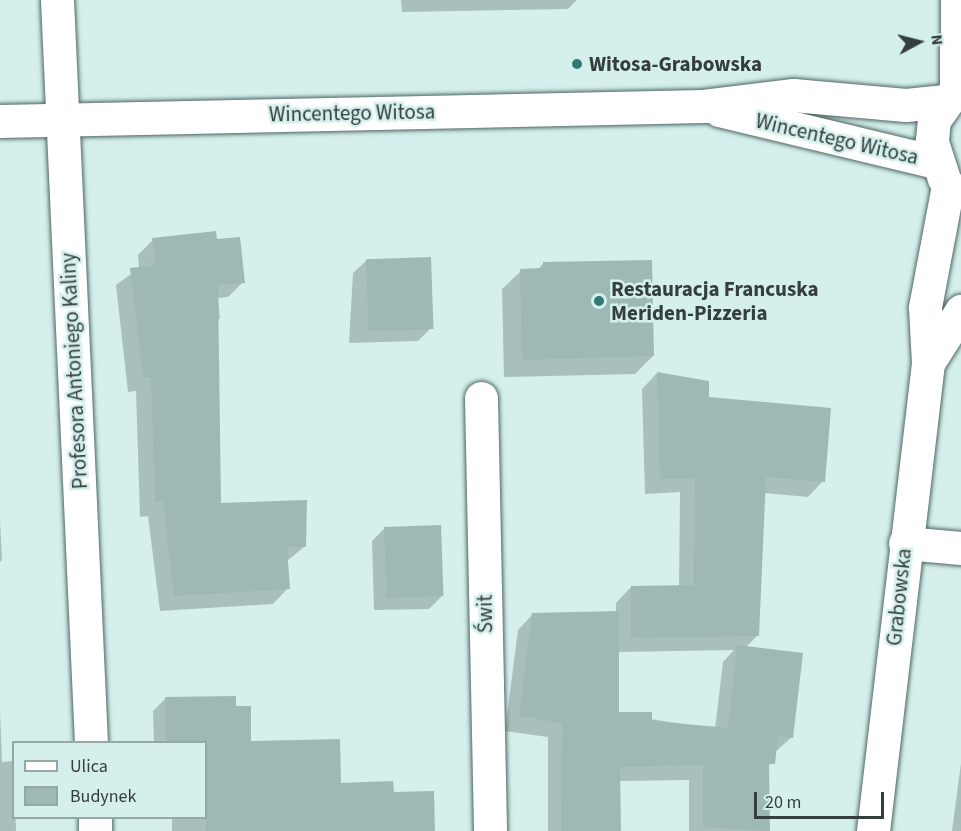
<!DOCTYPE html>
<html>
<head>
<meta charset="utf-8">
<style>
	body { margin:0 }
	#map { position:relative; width:961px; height:831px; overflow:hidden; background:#d4efec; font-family:"Source Sans 3",sans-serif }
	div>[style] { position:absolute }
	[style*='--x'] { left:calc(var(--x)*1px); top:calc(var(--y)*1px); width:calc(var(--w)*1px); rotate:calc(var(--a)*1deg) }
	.shadow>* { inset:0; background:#0003 }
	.building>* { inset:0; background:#9eb8b6; transform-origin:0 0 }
	.roads { filter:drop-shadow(0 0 2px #4f6664) drop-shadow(0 0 2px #4f6664) }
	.minor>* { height:33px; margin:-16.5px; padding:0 16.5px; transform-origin:16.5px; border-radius:16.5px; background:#fff }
	.dots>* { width:16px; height:16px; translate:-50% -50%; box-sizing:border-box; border:3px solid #d4efec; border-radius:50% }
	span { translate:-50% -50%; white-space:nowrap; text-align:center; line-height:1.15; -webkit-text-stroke:5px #d4efec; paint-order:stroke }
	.poi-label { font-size:21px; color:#343e3d; font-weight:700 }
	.left { translate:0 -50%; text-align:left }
	.street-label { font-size:21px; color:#343e3d }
	.legend { position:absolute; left:12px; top:741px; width:195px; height:78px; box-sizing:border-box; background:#d4efec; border:2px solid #94a8a6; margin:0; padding:8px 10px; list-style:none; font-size:18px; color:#343e3d }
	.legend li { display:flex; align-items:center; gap:12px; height:30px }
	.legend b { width:30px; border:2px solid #94a8a6 }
	.north { position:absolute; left:889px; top:12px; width:60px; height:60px; -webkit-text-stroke:4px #d4efec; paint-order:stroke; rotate:83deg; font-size:16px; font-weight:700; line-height:24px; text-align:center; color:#343e3d }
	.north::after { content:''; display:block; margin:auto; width:21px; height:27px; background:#343e3d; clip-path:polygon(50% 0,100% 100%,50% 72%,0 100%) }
	.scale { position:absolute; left:754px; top:792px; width:130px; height:27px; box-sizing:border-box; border:3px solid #343e3d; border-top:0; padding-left:8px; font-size:18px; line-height:21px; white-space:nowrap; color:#343e3d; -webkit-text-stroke:4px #d4efec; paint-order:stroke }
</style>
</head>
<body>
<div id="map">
	<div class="shadow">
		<i style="clip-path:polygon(401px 0,577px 0,568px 9px,402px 12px)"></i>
		<i style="clip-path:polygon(153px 240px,215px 241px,243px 282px,228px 297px,218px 298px,220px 318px,214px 323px,220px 504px,305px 546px,287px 561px,288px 588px,273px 604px,160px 611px,148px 516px,140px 517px,136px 391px,128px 392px,116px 285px,139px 268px,138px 255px)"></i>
		<i style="clip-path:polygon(367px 260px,431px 328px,418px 341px,349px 343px,353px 273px)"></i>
		<i style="clip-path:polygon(543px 264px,653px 356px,635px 374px,504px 377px,502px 289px,521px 271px,537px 270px)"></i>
		<i style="clip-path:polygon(evenodd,657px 373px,708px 399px,823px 481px,808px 497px,764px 493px,758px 635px,745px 648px,792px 737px,775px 752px,768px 768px,768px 831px,689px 831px,689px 780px,619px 781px,619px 831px,548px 831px,548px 737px,505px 731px,518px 630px,533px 614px,616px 613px,616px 603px,631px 587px,679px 587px,680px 492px,645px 494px,642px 389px,657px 373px,734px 650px,723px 662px,715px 729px,618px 714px,617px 652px,734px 650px)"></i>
		<i style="clip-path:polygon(0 519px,2px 560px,0 562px)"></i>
		<i style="clip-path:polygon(385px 528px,442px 596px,429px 609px,374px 610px,372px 541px)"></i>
		<i style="clip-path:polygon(165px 699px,235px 708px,250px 743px,339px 785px,392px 794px,434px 831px,172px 831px,172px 818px,206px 818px,206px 742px,154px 742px,153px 711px)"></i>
		<i style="clip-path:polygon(0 710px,2px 762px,14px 761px,16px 831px,0 831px)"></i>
		<i style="clip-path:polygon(961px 763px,961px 831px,952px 831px)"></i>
	</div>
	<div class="building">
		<i style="clip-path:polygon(216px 231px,217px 239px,240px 237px,245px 283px,218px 285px,221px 503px,307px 500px,306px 547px,287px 547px,290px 589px,174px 596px,163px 502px,155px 502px,151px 377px,143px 377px,130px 268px,156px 265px,152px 238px)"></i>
		<i style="left:431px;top:257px;width:72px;height:65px;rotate:88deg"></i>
		<i style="clip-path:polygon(652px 260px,654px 356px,522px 360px,520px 269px,543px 268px,543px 262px)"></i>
		<i style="clip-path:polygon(657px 372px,709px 381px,709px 397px,831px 408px,825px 482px,766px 477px,759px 636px,631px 638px,631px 586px,694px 585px,695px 478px,660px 479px)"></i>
		<i style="left:441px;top:525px;width:71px;height:57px;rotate:88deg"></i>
		<i style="clip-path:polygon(619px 611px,619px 712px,652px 712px,652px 721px,728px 728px,737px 645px,803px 653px,793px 738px,778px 736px,775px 764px,769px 764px,770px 831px,703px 827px,703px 765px,620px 767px,621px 831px,561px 831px,562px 723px,519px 716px,532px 613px)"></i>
		<i style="clip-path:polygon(236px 696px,236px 706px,251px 706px,251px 741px,340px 739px,341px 783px,393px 781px,394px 792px,434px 791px,435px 831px,206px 831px,206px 742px,165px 742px,165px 697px)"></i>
	</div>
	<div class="roads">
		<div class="minor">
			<i style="--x:57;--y:0;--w:743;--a:87.38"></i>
			<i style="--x:956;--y:85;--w:85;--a:-89.3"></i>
			<i style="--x:719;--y:110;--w:222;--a:13.5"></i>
			<i style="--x:0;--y:121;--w:703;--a:-1.22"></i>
			<i style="--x:703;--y:106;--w:91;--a:-7"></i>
			<i style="--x:793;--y:95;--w:113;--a:5.1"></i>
			<i style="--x:906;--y:105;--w:37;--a:-6"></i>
			<i style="--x:944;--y:179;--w:40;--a:-108"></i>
			<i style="--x:932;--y:141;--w:21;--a:-85"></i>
			<i style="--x:934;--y:120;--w:47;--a:-54.6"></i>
			<i style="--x:928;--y:363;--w:62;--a:-57.6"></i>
			<i style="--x:481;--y:398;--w:433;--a:88.8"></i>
			<i style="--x:905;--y:543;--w:56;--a:5.1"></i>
			<i style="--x:95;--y:818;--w:13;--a:90"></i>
			<i style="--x:873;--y:831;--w:471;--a:-83.3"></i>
			<i style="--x:928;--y:363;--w:56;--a:-93.1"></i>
			<i style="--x:925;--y:307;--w:124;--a:-79.3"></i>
		</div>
	</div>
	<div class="dots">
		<i style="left:577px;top:64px;background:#307975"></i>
		<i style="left:599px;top:301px;background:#307975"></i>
	</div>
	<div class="poi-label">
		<span class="left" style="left:589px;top:64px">Witosa-Grabowska</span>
		<span class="left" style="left:611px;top:301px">Restauracja Francuska<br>Meriden-Pizzeria</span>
	</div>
	<div class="street-label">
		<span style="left:352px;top:113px;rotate:-1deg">Wincentego Witosa</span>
		<span style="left:837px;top:139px;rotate:13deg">Wincentego Witosa</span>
		<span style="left:74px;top:371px;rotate:-93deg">Profesora Antoniego Kaliny</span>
		<span style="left:899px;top:597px;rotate:-84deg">Grabowska</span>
		<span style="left:485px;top:614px;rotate:-91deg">Świt</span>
	</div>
	<ul class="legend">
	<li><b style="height:8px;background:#fff"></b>Ulica</li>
	<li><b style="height:16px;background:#9eb8b6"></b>Budynek</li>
	</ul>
	<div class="north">N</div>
	<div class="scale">20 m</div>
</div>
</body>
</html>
